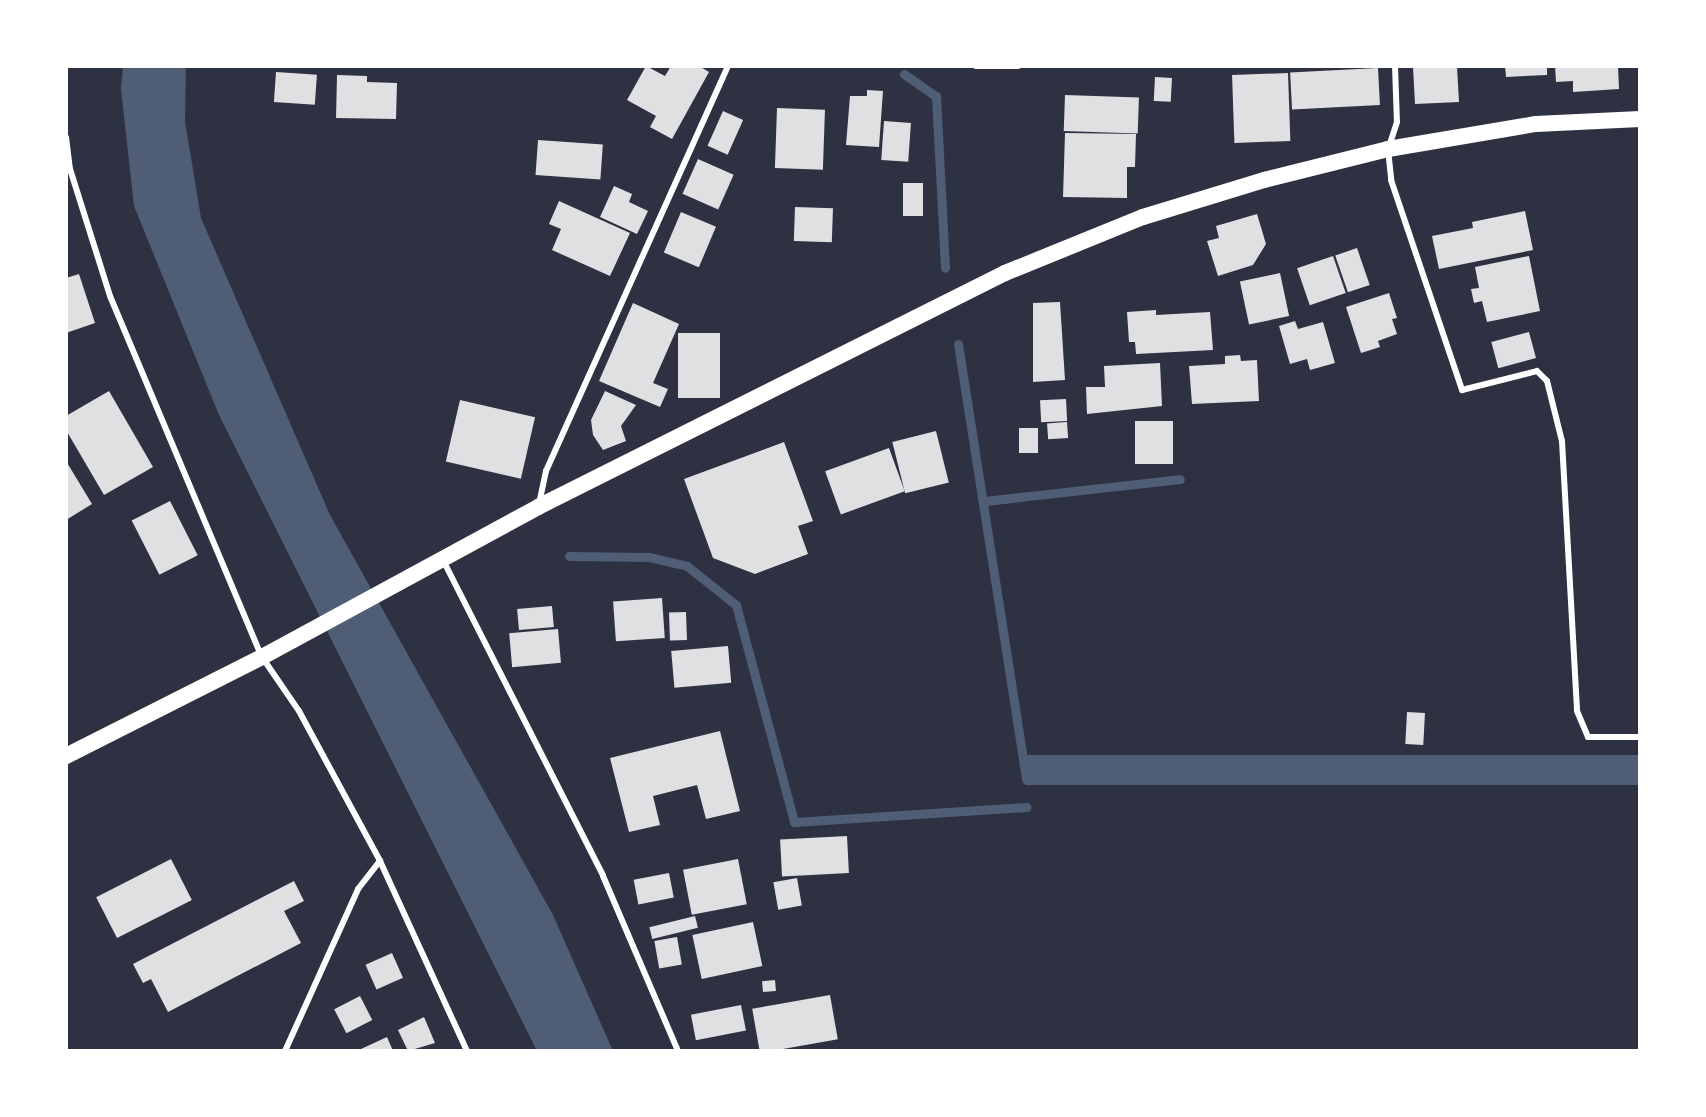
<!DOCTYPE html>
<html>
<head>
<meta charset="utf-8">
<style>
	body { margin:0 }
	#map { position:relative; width:1706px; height:1117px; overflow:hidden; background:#2d3142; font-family:Quicksand,sans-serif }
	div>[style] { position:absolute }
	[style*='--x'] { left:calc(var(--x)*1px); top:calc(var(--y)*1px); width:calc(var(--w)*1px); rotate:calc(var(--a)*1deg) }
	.water>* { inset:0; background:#4f5d75; transform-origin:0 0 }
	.stream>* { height:9px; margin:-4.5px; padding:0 4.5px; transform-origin:4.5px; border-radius:4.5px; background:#4f5d75 }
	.building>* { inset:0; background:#e0e0e3; transform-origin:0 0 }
	.minor>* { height:6px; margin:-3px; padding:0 3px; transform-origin:3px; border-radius:3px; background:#fff }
	.trunk>* { height:16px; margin:-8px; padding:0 8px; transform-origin:8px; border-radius:8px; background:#fff }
	span { translate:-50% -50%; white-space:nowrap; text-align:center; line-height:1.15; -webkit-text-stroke:6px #fff; paint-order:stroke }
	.frame { position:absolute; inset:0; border:68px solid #fff; pointer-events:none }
</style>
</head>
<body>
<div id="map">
	<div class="water">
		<i style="clip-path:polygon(123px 66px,186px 66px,185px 121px,201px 218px,330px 515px,553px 915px,613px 1051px,537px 1051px,219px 415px,134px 206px,121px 89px)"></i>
		<i style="left:1640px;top:755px;width:30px;height:615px;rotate:90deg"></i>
	</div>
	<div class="stream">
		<i style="--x:904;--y:74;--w:39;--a:35"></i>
		<i style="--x:936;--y:96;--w:172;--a:87"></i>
		<i style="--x:958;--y:344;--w:441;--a:81.1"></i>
		<i style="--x:985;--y:501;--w:196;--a:-6.4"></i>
		<i style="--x:569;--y:556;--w:80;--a:0.7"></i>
		<i style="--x:649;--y:557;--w:39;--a:13"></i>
		<i style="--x:687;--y:566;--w:63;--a:38.5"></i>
		<i style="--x:736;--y:605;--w:225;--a:75"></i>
		<i style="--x:794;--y:822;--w:233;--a:-3.7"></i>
	</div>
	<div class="building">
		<i style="clip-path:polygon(646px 66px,665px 76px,671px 66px,699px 66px,709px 72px,672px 139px,650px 127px,656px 116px,627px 100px)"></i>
		<i style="clip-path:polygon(1438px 66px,1457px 66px,1459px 102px,1415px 104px,1413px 67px)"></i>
		<i style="clip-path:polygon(1505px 66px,1547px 66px,1547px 75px,1506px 77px)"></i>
		<i style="clip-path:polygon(1555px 66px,1618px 66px,1619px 89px,1573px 92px,1573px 81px,1556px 82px)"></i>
		<i style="left:1378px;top:68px;width:37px;height:88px;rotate:87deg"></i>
		<i style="left:276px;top:72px;width:41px;height:30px;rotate:4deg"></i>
		<i style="left:1288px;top:73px;width:68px;height:56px;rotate:88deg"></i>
		<i style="clip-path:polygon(337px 75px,367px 76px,367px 82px,397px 83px,396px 119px,336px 118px)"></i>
		<i style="left:1155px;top:77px;width:17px;height:24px;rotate:3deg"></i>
		<i style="clip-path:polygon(867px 90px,883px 91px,879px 147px,846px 145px,850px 96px,867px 96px)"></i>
		<i style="left:1065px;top:95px;width:74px;height:36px;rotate:2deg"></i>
		<i style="left:777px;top:108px;width:48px;height:60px;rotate:2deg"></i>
		<i style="left:723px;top:111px;width:22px;height:38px;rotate:24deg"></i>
		<i style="left:884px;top:121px;width:27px;height:39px;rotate:4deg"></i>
		<i style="clip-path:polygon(1065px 133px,1136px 134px,1135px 167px,1127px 167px,1127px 198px,1063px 197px)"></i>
		<i style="left:538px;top:140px;width:65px;height:35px;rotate:4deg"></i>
		<i style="left:698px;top:159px;width:39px;height:38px;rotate:24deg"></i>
		<i style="left:903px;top:183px;width:20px;height:33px"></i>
		<i style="clip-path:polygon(614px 186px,632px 194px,629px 202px,648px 211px,637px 234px,600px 217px)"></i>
		<i style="clip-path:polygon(559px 201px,630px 233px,610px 276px,552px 250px,561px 229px,549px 224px)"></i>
		<i style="left:795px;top:207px;width:38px;height:34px;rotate:2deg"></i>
		<i style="clip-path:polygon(1525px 211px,1533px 250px,1439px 269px,1432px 236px,1473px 228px,1472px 222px)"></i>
		<i style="left:681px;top:212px;width:38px;height:44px;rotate:23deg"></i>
		<i style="clip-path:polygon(1257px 214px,1266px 244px,1253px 265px,1218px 276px,1207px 241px,1219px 238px,1216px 226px)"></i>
		<i style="left:1357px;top:248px;width:39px;height:23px;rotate:71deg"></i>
		<i style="left:1333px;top:256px;width:39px;height:38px;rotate:71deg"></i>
		<i style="clip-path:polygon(1529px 256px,1540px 311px,1487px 322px,1482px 301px,1474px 303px,1471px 289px,1479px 288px,1475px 267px)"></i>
		<i style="left:1280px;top:273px;width:44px;height:41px;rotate:78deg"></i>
		<i style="clip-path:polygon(79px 274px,95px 323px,66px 333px,66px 278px)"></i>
		<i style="clip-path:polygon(1389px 293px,1397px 318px,1392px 319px,1397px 334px,1378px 341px,1380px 347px,1361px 353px,1346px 307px)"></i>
		<i style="clip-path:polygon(1060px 302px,1065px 380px,1033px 382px,1033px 303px)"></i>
		<i style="clip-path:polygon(633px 303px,679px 324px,653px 383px,668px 389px,660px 407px,599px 381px)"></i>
		<i style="clip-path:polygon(1156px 310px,1156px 315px,1210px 312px,1213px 350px,1136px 354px,1135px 342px,1129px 342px,1127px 312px)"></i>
		<i style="clip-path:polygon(1295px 321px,1298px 329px,1323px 322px,1335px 363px,1310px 370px,1307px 359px,1290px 364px,1279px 326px)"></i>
		<i style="left:1529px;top:332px;width:27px;height:39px;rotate:75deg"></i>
		<i style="left:678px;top:333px;width:42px;height:65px"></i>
		<i style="clip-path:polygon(1240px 355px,1241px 361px,1257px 360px,1259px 401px,1192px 404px,1189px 366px,1225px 364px,1225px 356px)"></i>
		<i style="clip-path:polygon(1160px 363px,1162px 406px,1087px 414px,1086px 387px,1105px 387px,1104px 366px)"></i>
		<i style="clip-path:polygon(109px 391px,153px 467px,104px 495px,66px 430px,66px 416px)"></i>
		<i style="clip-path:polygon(605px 391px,636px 405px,621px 426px,626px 441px,603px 450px,593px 435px,591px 420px)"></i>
		<i style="left:1066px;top:399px;width:22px;height:26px;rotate:87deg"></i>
		<i style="left:460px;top:400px;width:77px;height:63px;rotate:13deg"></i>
		<i style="left:1135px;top:421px;width:38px;height:43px"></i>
		<i style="left:1067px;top:422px;width:16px;height:20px;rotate:86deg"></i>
		<i style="left:1038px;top:428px;width:25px;height:19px;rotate:90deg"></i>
		<i style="left:936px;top:431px;width:53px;height:45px;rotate:76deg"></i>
		<i style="clip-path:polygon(784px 442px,813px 521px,798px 526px,808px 554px,755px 574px,713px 558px,684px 479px)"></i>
		<i style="left:889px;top:448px;width:46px;height:68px;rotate:70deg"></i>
		<i style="clip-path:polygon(66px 461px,92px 504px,66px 520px)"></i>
		<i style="left:170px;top:501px;width:61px;height:43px;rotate:63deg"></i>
		<i style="left:662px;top:598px;width:40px;height:49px;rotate:86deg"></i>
		<i style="left:552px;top:606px;width:21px;height:35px;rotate:85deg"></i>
		<i style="left:686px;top:612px;width:28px;height:17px;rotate:88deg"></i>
		<i style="left:558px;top:629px;width:34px;height:49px;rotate:85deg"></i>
		<i style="left:728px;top:646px;width:37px;height:57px;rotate:85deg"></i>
		<i style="left:1407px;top:712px;width:18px;height:32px;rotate:3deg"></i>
		<i style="clip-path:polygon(720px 731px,740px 811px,706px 819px,697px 785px,653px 796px,660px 825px,629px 832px,610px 758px)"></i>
		<i style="left:847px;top:836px;width:37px;height:67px;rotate:87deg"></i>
		<i style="left:171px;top:859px;width:46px;height:84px;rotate:63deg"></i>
		<i style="left:738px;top:859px;width:46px;height:56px;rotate:79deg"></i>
		<i style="left:669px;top:873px;width:25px;height:36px;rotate:79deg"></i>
		<i style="left:797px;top:878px;width:28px;height:24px;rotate:80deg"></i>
		<i style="clip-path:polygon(294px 881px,304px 901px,284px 911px,301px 943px,168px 1012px,151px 979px,143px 983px,133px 964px)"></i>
		<i style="left:695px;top:916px;width:12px;height:47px;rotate:76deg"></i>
		<i style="left:753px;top:922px;width:45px;height:62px;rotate:78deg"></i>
		<i style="left:677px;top:937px;width:28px;height:23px;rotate:80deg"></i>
		<i style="left:392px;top:953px;width:27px;height:29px;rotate:66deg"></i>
		<i style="left:775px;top:980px;width:11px;height:13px;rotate:85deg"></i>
		<i style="left:830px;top:995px;width:45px;height:79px;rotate:80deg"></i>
		<i style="left:360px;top:996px;width:27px;height:29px;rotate:63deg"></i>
		<i style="left:741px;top:1005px;width:26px;height:51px;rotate:79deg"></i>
		<i style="clip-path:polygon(424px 1017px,435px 1043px,408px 1051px,398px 1030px)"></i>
		<i style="clip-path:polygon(387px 1037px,393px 1051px,362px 1051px,361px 1049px)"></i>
	</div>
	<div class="minor">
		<i style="--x:976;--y:66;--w:42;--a:0"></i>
		<i style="--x:1395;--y:66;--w:56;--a:88"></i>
		<i style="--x:1397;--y:122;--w:28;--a:108"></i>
		<i style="--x:1388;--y:149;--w:31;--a:84"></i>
		<i style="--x:1391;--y:180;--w:222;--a:71.3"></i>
		<i style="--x:1462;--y:390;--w:77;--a:-14.2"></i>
		<i style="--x:1537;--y:371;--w:14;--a:45"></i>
		<i style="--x:1547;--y:381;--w:62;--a:76"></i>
		<i style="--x:1562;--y:441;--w:270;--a:86.8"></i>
		<i style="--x:1577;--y:711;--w:28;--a:67"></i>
		<i style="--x:1588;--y:737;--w:52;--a:0"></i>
		<i style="--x:66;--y:137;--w:32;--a:83"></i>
		<i style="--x:70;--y:169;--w:133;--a:72.5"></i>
		<i style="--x:110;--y:296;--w:392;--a:67.2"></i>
		<i style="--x:262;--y:657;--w:65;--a:55.6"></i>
		<i style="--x:299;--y:711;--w:170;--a:61.6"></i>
		<i style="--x:380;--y:861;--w:209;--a:65.4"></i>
		<i style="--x:539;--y:504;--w:34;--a:-78"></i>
		<i style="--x:546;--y:471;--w:444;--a:-65.8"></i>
		<i style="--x:443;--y:560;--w:354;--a:63.1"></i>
		<i style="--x:603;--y:876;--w:190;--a:66.8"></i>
		<i style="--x:285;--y:1051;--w:178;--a:-65.7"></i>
		<i style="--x:358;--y:889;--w:36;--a:-52"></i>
	</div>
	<div class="trunk">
		<i style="--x:66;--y:756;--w:220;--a:-26.8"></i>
		<i style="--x:262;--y:657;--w:314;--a:-28.5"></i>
		<i style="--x:538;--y:507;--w:522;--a:-26.61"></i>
		<i style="--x:1005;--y:273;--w:149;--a:-22.1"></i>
		<i style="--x:1143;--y:217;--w:127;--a:-17"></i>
		<i style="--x:1264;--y:180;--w:128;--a:-14"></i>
		<i style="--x:1388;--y:149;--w:150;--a:-9.6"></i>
		<i style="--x:1536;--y:124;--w:104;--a:-2.8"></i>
	</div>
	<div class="frame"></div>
</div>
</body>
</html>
